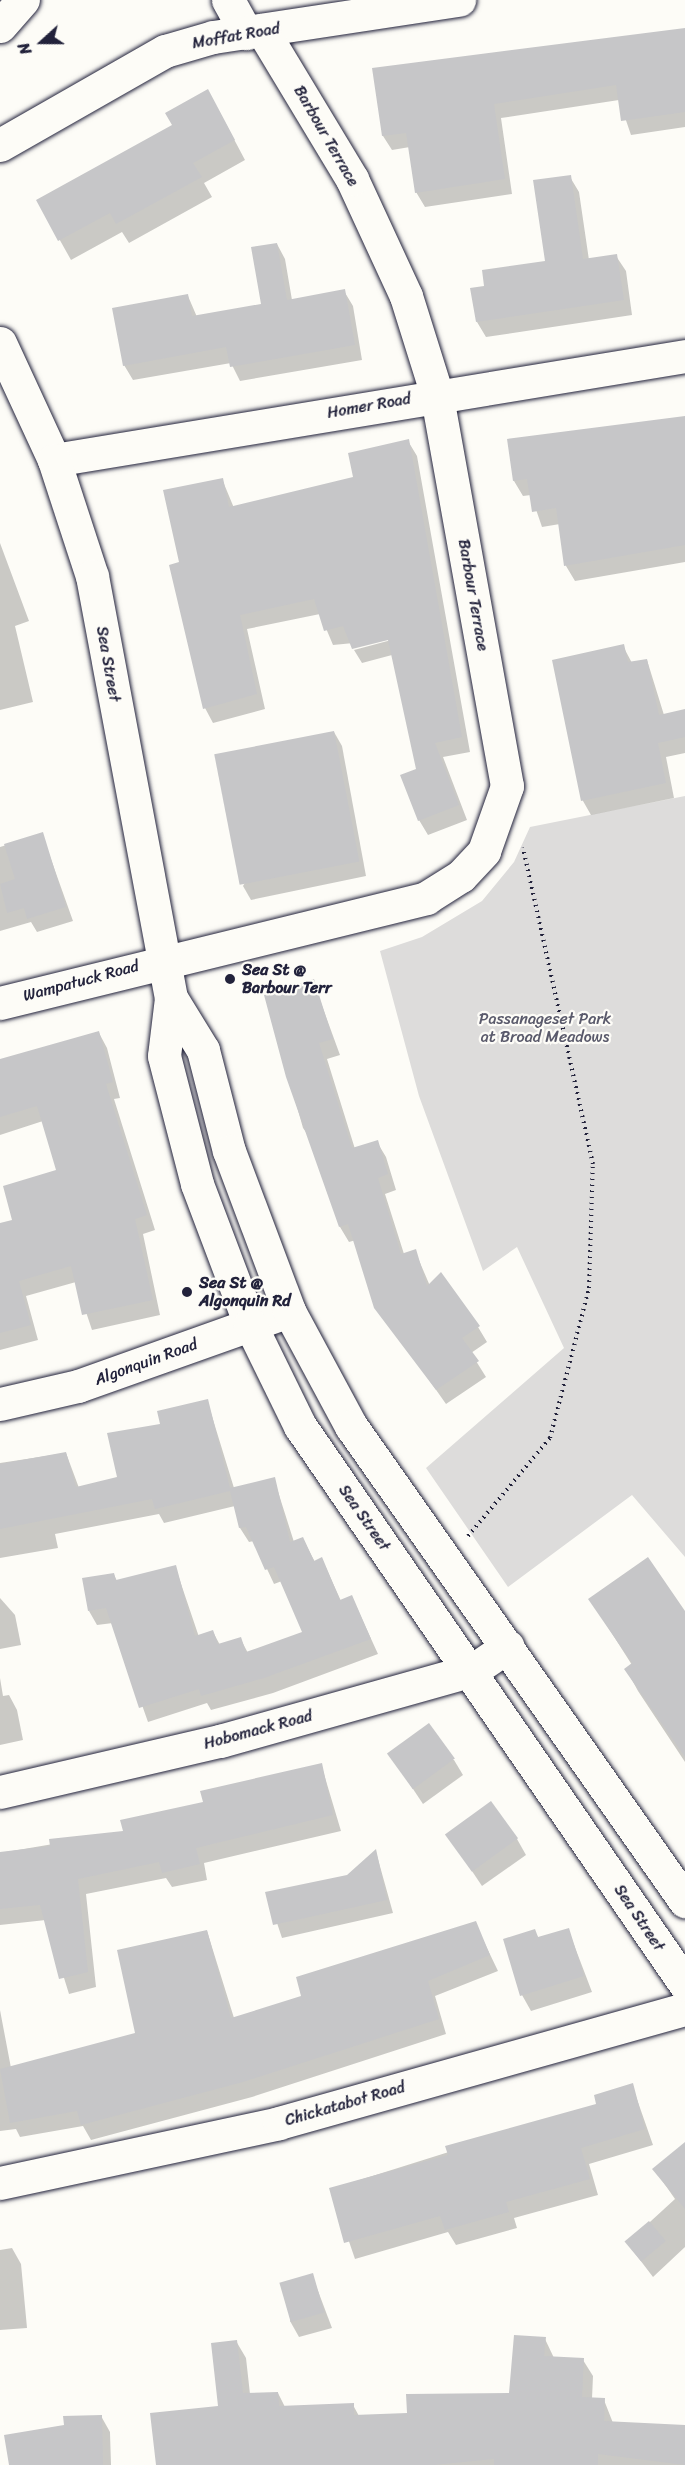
<!DOCTYPE html>
<html>
<head>
<meta charset="utf-8">
<style>
	body { margin:0 }
	#map { position:relative; width:685px; height:2465px; overflow:hidden; background:#fdfcf7; font-family:Sriracha,sans-serif }
	div>[style] { position:absolute }
	[style*='--x'] { left:calc(var(--x)*1px); top:calc(var(--y)*1px); width:calc(var(--w)*1px); rotate:calc(var(--a)*1deg) }
	.green>* { inset:0; background:#dddcdb }
	.shadow>* { inset:0; background:#0003 }
	.building>* { inset:0; background:#c6c6c8; transform-origin:0 0 }
	.path>* { height:4px; margin-top:-2px; transform-origin:0; background:repeating-linear-gradient(90deg,#22223b 0 1.5px,transparent 0 6px) }
	.roads { filter:drop-shadow(0 0 2px #22223b) drop-shadow(0 0 2px #22223b) }
	.minor>* { height:33px; margin:-16.5px; padding:0 16.5px; transform-origin:16.5px; border-radius:16.5px; background:#fdfcf7 }
	.major>* { height:33px; margin:-16.5px; padding:0 16.5px; transform-origin:16.5px; border-radius:16.5px; background:#fdfcf7 }
	.dots>* { width:16px; height:16px; translate:-50% -50%; box-sizing:border-box; border:3px solid #fdfcf7; border-radius:50% }
	span { translate:-50% -50%; white-space:nowrap; text-align:center; line-height:1.15; -webkit-text-stroke:4.5px #fdfcf7; paint-order:stroke }
	.street-label { font-size:16px; color:#22223b }
	.poi-label { font-size:16px; color:#22223b; font-weight:700 }
	.left { translate:0 -50%; text-align:left }
	.park-label { font-size:16px; color:#5a5a6b }
	.north { position:absolute; left:12px; top:12px; width:60px; height:60px; -webkit-text-stroke:4px #fdfcf7; paint-order:stroke; rotate:249deg; font-size:16px; font-weight:700; line-height:24px; text-align:center; color:#22223b }
	.north::after { content:''; display:block; margin:auto; width:21px; height:27px; background:#22223b; clip-path:polygon(50% 0,100% 100%,50% 72%,0 100%) }
</style>
</head>
<body>
<div id="map">
	<div class="green">
		<i style="clip-path:polygon(685px 796px,685px 1557px,632px 1495px,508px 1587px,426px 1468px,564px 1348px,517px 1247px,483px 1271px,419px 1096px,380px 951px,422px 937px,482px 901px,514px 862px,530px 827px)"></i>
	</div>
	<div class="shadow">
		<i style="clip-path:polygon(685px 30px,685px 127px,631px 135px,619px 100px,501px 118px,512px 194px,425px 207px,416px 192px,410px 147px,392px 150px,383px 136px,374px 70px)"></i>
		<i style="clip-path:polygon(219px 111px,245px 160px,204px 183px,212px 197px,129px 243px,122px 232px,71px 260px,38px 201px)"></i>
		<i style="clip-path:polygon(570px 177px,579px 192px,589px 260px,616px 256px,626px 271px,632px 315px,486px 337px,477px 322px,486px 288px,547px 262px)"></i>
		<i style="clip-path:polygon(277px 244px,285px 259px,292px 300px,344px 291px,353px 306px,362px 360px,240px 381px,231px 363px,133px 380px,124px 365px,188px 296px,197px 317px,263px 305px)"></i>
		<i style="clip-path:polygon(685px 417px,685px 562px,575px 581px,566px 566px,560px 524px,542px 527px,531px 495px,523px 496px,514px 481px,509px 440px)"></i>
		<i style="clip-path:polygon(408px 441px,417px 456px,470px 752px,443px 757px,467px 820px,428px 835px,419px 820px,418px 770px,392px 655px,362px 663px,354px 650px,395px 639px,333px 645px,320px 614px,247px 629px,265px 709px,213px 723px,205px 708px,181px 563px,222px 479px,234px 508px,355px 478px)"></i>
		<i style="clip-path:polygon(0 543px,29px 621px,15px 626px,33px 702px,0 710px)"></i>
		<i style="clip-path:polygon(623px 646px,632px 663px,647px 660px,664px 715px,685px 711px,685px 753px,666px 757px,674px 798px,591px 815px,583px 801px,553px 661px)"></i>
		<i style="clip-path:polygon(334px 732px,342px 746px,366px 876px,251px 900px,243px 886px)"></i>
		<i style="clip-path:polygon(42px 834px,73px 921px,37px 932px,31px 922px,0 931px,0 847px)"></i>
		<i style="clip-path:polygon(313px 981px,340px 1055px,327px 1059px,355px 1149px,377px 1142px,386px 1157px,396px 1190px,385px 1194px,404px 1254px,415px 1251px,430px 1286px,478px 1327px,487px 1342px,471px 1353px,486px 1377px,446px 1404px,389px 1323px,356px 1240px,349px 1242px,340px 1227px,314px 1143px,303px 1128px,266px 996px)"></i>
		<i style="clip-path:polygon(99px 1033px,107px 1048px,120px 1098px,114px 1099px,155px 1230px,143px 1234px,160px 1315px,92px 1330px,76px 1282px,26px 1296px,38px 1340px,0 1350px,0 1225px,14px 1221px,58px 1171px,43px 1121px,0 1135px,0 1073px)"></i>
		<i style="clip-path:polygon(207px 1400px,234px 1488px,274px 1479px,294px 1542px,303px 1539px,315px 1562px,322px 1559px,341px 1601px,352px 1597px,378px 1654px,273px 1693px,211px 1710px,207px 1703px,148px 1722px,113px 1623px,97px 1625px,89px 1611px,114px 1575px,117px 1581px,175px 1566px,199px 1637px,213px 1632px,220px 1645px,240px 1638px,248px 1653px,304px 1633px,282px 1581px,274px 1584px,254px 1541px,249px 1542px,240px 1528px,235px 1506px,164px 1523px,159px 1514px,55px 1534px,58px 1548px,0 1558px,0 1463px,66px 1453px,79px 1488px,119px 1478px,162px 1425px)"></i>
		<i style="clip-path:polygon(0 1598px,15px 1615px,21px 1645px,0 1649px)"></i>
		<i style="clip-path:polygon(590px 1599px,685px 1613px,685px 1762px,638px 1691px,626px 1669px,632px 1665px)"></i>
		<i style="clip-path:polygon(0 1678px,3px 1696px,9px 1695px,17px 1710px,23px 1740px,0 1745px)"></i>
		<i style="clip-path:polygon(389px 1753px,454px 1760px,463px 1775px,423px 1804px)"></i>
		<i style="clip-path:polygon(321px 1764px,341px 1831px,204px 1863px,207px 1880px,172px 1887px,166px 1878px,86px 1894px,96px 1987px,69px 1994px,46px 1920px,0 1925px,0 1853px,124px 1832px)"></i>
		<i style="clip-path:polygon(447px 1834px,517px 1839px,526px 1855px,482px 1886px)"></i>
		<i style="clip-path:polygon(376px 1852px,393px 1913px,282px 1938px,267px 1893px,347px 1876px)"></i>
		<i style="clip-path:polygon(475px 1923px,498px 1971px,435px 1996px,446px 2034px,252px 2097px,91px 2140px,83px 2126px,20px 2137px,16px 2129px,0 2131px,0 2010px,11px 2068px,136px 2035px,207px 1931px,234px 2018px,303px 1997px)"></i>
		<i style="clip-path:polygon(568px 1929px,592px 1992px,531px 2011px,522px 1995px,534px 1930px,539px 1939px)"></i>
		<i style="clip-path:polygon(632px 2085px,653px 2145px,589px 2164px,598px 2195px,514px 2218px,517px 2228px,456px 2245px,448px 2232px,355px 2259px,331px 2189px,598px 2105px)"></i>
		<i style="clip-path:polygon(685px 2144px,685px 2247px,653px 2277px,627px 2243px,675px 2199px,654px 2169px)"></i>
		<i style="clip-path:polygon(12px 2248px,21px 2264px,27px 2328px,0 2330px,0 2250px)"></i>
		<i style="clip-path:polygon(312px 2275px,332px 2328px,299px 2337px,290px 2321px)"></i>
		<i style="clip-path:polygon(545px 2339px,554px 2358px,583px 2360px,593px 2376px,592px 2399px,604px 2400px,613px 2423px,685px 2426px,685px 2465px,157px 2465px,220px 2407px,236px 2341px,246px 2358px,250px 2394px,278px 2393px,285px 2407px,353px 2405px,359px 2416px,408px 2415px,510px 2395px)"></i>
		<i style="clip-path:polygon(101px 2416px,110px 2432px,111px 2465px,11px 2465px,65px 2426px)"></i>
	</div>
	<div class="building">
		<i style="clip-path:polygon(685px 28px,685px 112px,621px 121px,616px 85px,494px 104px,505px 179px,415px 193px,406px 133px,382px 136px,372px 68px)"></i>
		<i style="clip-path:polygon(208px 89px,235px 140px,193px 163px,202px 177px,116px 224px,110px 213px,58px 241px,36px 200px,172px 125px,165px 113px)"></i>
		<i style="clip-path:polygon(571px 175px,583px 259px,617px 254px,624px 300px,476px 322px,470px 288px,484px 286px,482px 270px,545px 261px,533px 180px)"></i>
		<i style="clip-path:polygon(277px 243px,287px 300px,345px 289px,355px 345px,230px 367px,226px 347px,123px 366px,112px 308px,188px 294px,192px 316px,261px 304px,251px 247px)"></i>
		<i style="clip-path:polygon(685px 416px,685px 545px,564px 566px,556px 508px,532px 512px,527px 479px,513px 481px,507px 439px)"></i>
		<i style="clip-path:polygon(409px 439px,462px 737px,435px 743px,459px 805px,418px 821px,400px 775px,416px 769px,388px 640px,352px 649px,343px 626px,324px 631px,314px 599px,240px 615px,257px 694px,203px 709px,169px 565px,179px 562px,163px 490px,223px 478px,229px 507px,353px 477px,348px 453px)"></i>
		<i style="clip-path:polygon(624px 644px,628px 662px,647px 659px,659px 715px,685px 709px,685px 737px,658px 743px,666px 783px,581px 801px,552px 660px)"></i>
		<i style="left:334px;top:731px;width:133px;height:122px;rotate:79deg"></i>
		<i style="clip-path:polygon(43px 832px,66px 907px,27px 919px,24px 908px,7px 913px,0 884px,15px 879px,4px 844px)"></i>
		<i style="clip-path:polygon(314px 979px,333px 1039px,319px 1043px,352px 1148px,378px 1140px,388px 1174px,378px 1178px,401px 1254px,416px 1249px,427px 1286px,441px 1272px,480px 1326px,462px 1338px,479px 1361px,436px 1390px,374px 1308px,348px 1224px,339px 1227px,286px 1077px,264px 995px)"></i>
		<i style="clip-path:polygon(99px 1031px,113px 1082px,106px 1084px,147px 1215px,135px 1219px,153px 1300px,82px 1315px,71px 1266px,19px 1281px,31px 1325px,0 1333px,0 1223px,12px 1220px,3px 1186px,56px 1170px,37px 1106px,0 1117px,0 1059px)"></i>
		<i style="clip-path:polygon(208px 1399px,230px 1488px,275px 1477px,290px 1542px,303px 1537px,314px 1561px,322px 1557px,340px 1600px,352px 1595px,371px 1639px,264px 1678px,201px 1696px,199px 1689px,139px 1708px,106px 1608px,88px 1611px,82px 1578px,114px 1573px,116px 1580px,176px 1565px,195px 1636px,213px 1630px,218px 1644px,241px 1637px,246px 1652px,302px 1632px,274px 1567px,265px 1570px,246px 1527px,239px 1528px,230px 1491px,155px 1509px,152px 1499px,0 1529px,0 1464px,66px 1452px,76px 1487px,117px 1477px,107px 1433px,160px 1424px,157px 1411px)"></i>
		<i style="clip-path:polygon(648px 1557px,685px 1611px,685px 1757px,624px 1669px,632px 1663px,588px 1599px)"></i>
		<i style="left:429px;top:1723px;width:44px;height:52px;rotate:54deg"></i>
		<i style="clip-path:polygon(322px 1763px,333px 1815px,196px 1848px,200px 1864px,162px 1873px,159px 1862px,78px 1879px,88px 1972px,59px 1979px,40px 1905px,0 1909px,0 1852px,50px 1846px,49px 1839px,123px 1831px,120px 1820px,203px 1802px,200px 1791px)"></i>
		<i style="left:491px;top:1801px;width:46px;height:57px;rotate:54deg"></i>
		<i style="clip-path:polygon(376px 1849px,387px 1900px,273px 1925px,265px 1892px,347px 1875px)"></i>
		<i style="clip-path:polygon(476px 1921px,490px 1955px,428px 1981px,439px 2019px,243px 2082px,81px 2125px,77px 2111px,10px 2123px,0 2069px,135px 2033px,117px 1950px,207px 1930px,231px 2018px,301px 1996px,296px 1977px)"></i>
		<i style="clip-path:polygon(569px 1928px,584px 1976px,520px 1996px,503px 1939px,535px 1929px,538px 1937px)"></i>
		<i style="clip-path:polygon(633px 2083px,645px 2129px,581px 2148px,590px 2179px,506px 2202px,509px 2212px,445px 2230px,440px 2216px,344px 2243px,329px 2188px,448px 2155px,445px 2146px,596px 2104px,594px 2095px)"></i>
		<i style="clip-path:polygon(685px 2142px,685px 2209px,652px 2169px)"></i>
		<i style="left:649px;top:2221px;width:26px;height:32px;rotate:50deg"></i>
		<i style="left:313px;top:2273px;width:41px;height:35px;rotate:74deg"></i>
		<i style="clip-path:polygon(514px 2335px,546px 2337px,544px 2356px,584px 2358px,582px 2397px,605px 2398px,604px 2421px,685px 2425px,685px 2465px,598px 2454px,598px 2465px,494px 2465px,494px 2459px,434px 2465px,156px 2465px,150px 2413px,218px 2406px,211px 2343px,237px 2340px,243px 2393px,278px 2392px,279px 2406px,354px 2403px,354px 2415px,407px 2413px,406px 2394px,509px 2393px)"></i>
		<i style="clip-path:polygon(102px 2415px,103px 2465px,9px 2465px,4px 2435px,64px 2425px,63px 2416px)"></i>
	</div>
	<div class="path">
		<i style="--x:468;--y:1536;--w:128;--a:-50.1"></i>
		<i style="--x:550;--y:1438;--w:155;--a:-75.4"></i>
		<i style="--x:589;--y:1288;--w:124;--a:-88.2"></i>
		<i style="--x:593;--y:1164;--w:324;--a:-102.5"></i>
	</div>
	<div class="roads">
		<div class="minor">
			<i style="--x:228;--y:0;--w:38;--a:61"></i>
			<i style="--x:0;--y:26;--w:35;--a:-49"></i>
			<i style="--x:0;--y:145;--w:190;--a:-29.7"></i>
			<i style="--x:165;--y:51;--w:50;--a:-16.3"></i>
			<i style="--x:213;--y:37;--w:249;--a:-8.6"></i>
			<i style="--x:54;--y:460;--w:640;--a:-9.36"></i>
			<i style="--x:0;--y:1003;--w:439;--a:-13.8"></i>
			<i style="--x:426;--y:898;--w:41;--a:-32.2"></i>
			<i style="--x:461;--y:876;--w:34;--a:-47"></i>
			<i style="--x:484;--y:851;--w:69;--a:-70.5"></i>
			<i style="--x:507;--y:786;--w:397;--a:-100.2"></i>
			<i style="--x:437;--y:395;--w:104;--a:-107.4"></i>
			<i style="--x:406;--y:296;--w:129;--a:-114.8"></i>
			<i style="--x:352;--y:179;--w:174;--a:-121.1"></i>
			<i style="--x:0;--y:1404;--w:80;--a:-13"></i>
			<i style="--x:78;--y:1386;--w:224;--a:-19.6"></i>
			<i style="--x:0;--y:1792;--w:226;--a:-13.1"></i>
			<i style="--x:220;--y:1741;--w:263;--a:-15.7"></i>
			<i style="--x:473;--y:1670;--w:42;--a:-34.4"></i>
			<i style="--x:0;--y:2183;--w:285;--a:-12.1"></i>
			<i style="--x:279;--y:2123;--w:422;--a:-15.7"></i>
		</div>
		<div class="major">
			<i style="--x:0;--y:343;--w:129;--a:65.2"></i>
			<i style="--x:54;--y:460;--w:122;--a:71.9"></i>
			<i style="--x:92;--y:576;--w:429;--a:79.4"></i>
			<i style="--x:171;--y:998;--w:61;--a:58.4"></i>
			<i style="--x:203;--y:1050;--w:104;--a:75.6"></i>
			<i style="--x:229;--y:1151;--w:171;--a:69.4"></i>
			<i style="--x:289;--y:1311;--w:131;--a:61.7"></i>
			<i style="--x:351;--y:1426;--w:581;--a:54.89"></i>
			<i style="--x:171;--y:998;--w:58;--a:96.9"></i>
			<i style="--x:164;--y:1056;--w:132;--a:75.5"></i>
			<i style="--x:197;--y:1184;--w:150;--a:69.3"></i>
			<i style="--x:250;--y:1324;--w:114;--a:63.9"></i>
			<i style="--x:300;--y:1426;--w:678;--a:55.4"></i>
		</div>
	</div>
	<div class="dots">
		<i style="left:230px;top:979px;background:#22223b"></i>
		<i style="left:187px;top:1292px;background:#22223b"></i>
	</div>
	<div class="street-label">
		<span style="left:236px;top:36px;rotate:-10deg">Moffat Road</span>
		<span style="left:326px;top:136px;rotate:60deg">Barbour Terrace</span>
		<span style="left:369px;top:406px;rotate:-10deg">Homer Road</span>
		<span style="left:473px;top:595px;rotate:80deg">Barbour Terrace</span>
		<span style="left:108px;top:664px;rotate:80deg">Sea Street</span>
		<span style="left:81px;top:981px;rotate:-15deg">Wampatuck Road</span>
		<span style="left:146px;top:1362px;rotate:-20deg">Algonquin Road</span>
		<span style="left:364px;top:1518px;rotate:55deg">Sea Street</span>
		<span style="left:258px;top:1730px;rotate:-15deg">Hobomack Road</span>
		<span style="left:639px;top:1918px;rotate:56deg">Sea Street</span>
		<span style="left:345px;top:2104px;rotate:-16deg">Chickatabot Road</span>
	</div>
	<div class="poi-label">
		<span class="left" style="left:242px;top:979px">Sea St @<br>Barbour Terr</span>
		<span class="left" style="left:199px;top:1292px">Sea St @<br>Algonquin Rd</span>
	</div>
	<div class="park-label">
		<span style="left:545px;top:1028px">Passanageset Park<br>at Broad Meadows</span>
	</div>
	<div class="north">N</div>
</div>
</body>
</html>
